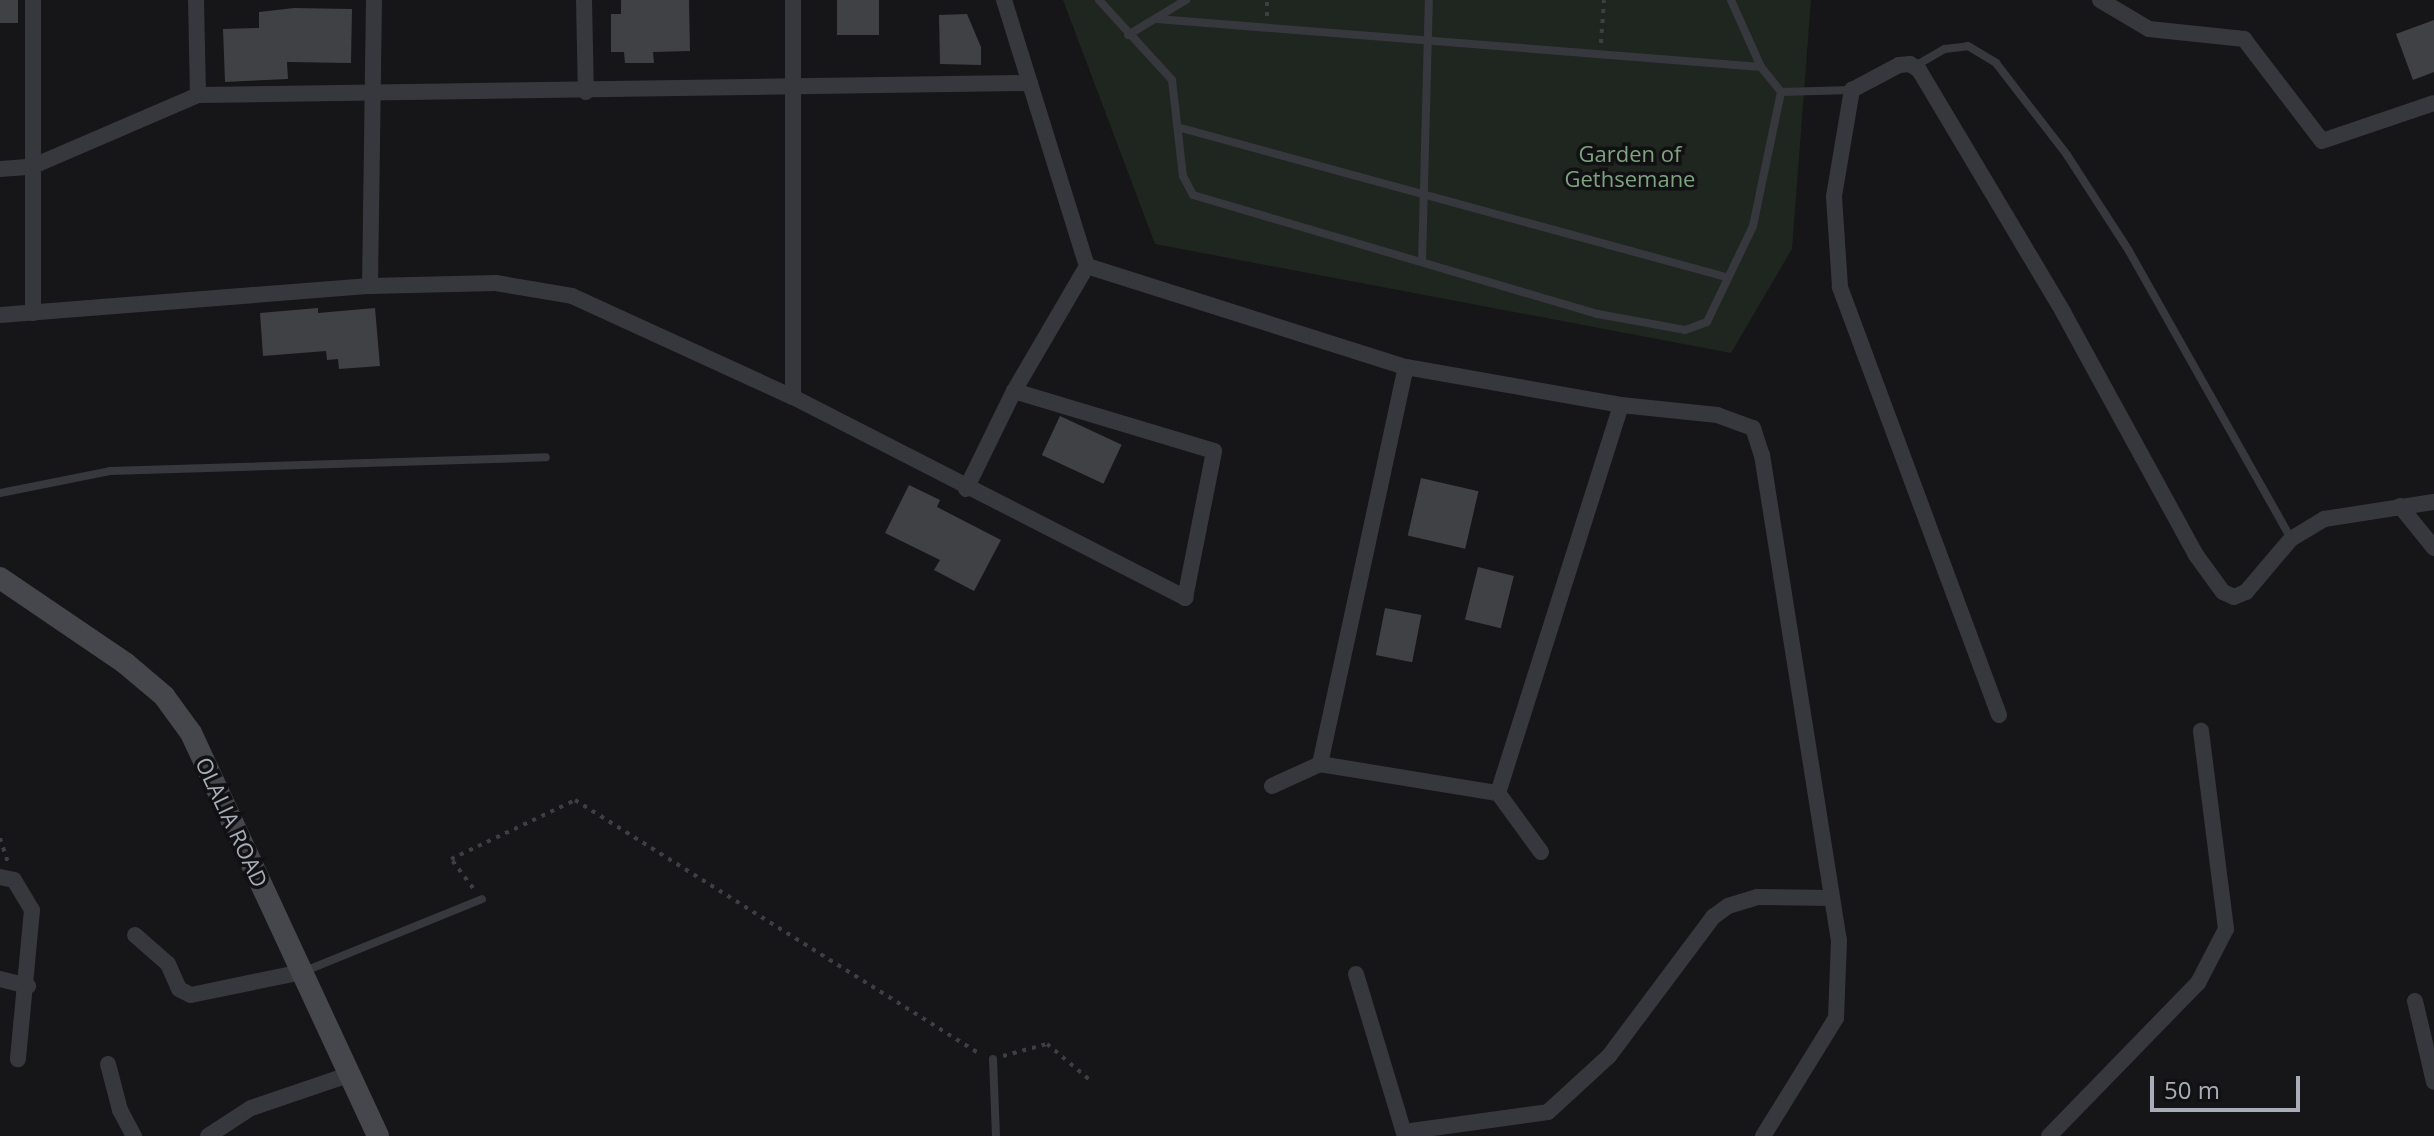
<!DOCTYPE html>
<html>
<head>
<meta charset="utf-8">
<style>
	body { margin:0 }
	#map { position:relative; width:2434px; height:1136px; overflow:hidden; background:#161618; font-family:"Open Sans",sans-serif }
	div>[style] { position:absolute }
	[style*='--x'] { left:calc(var(--x)*1px); top:calc(var(--y)*1px); width:calc(var(--w)*1px); rotate:calc(var(--a)*1deg) }
	.green>* { inset:0; background:#1e261f }
	.building>* { inset:0; background:#404145; transform-origin:0 0 }
	.path>* { height:4px; margin-top:-2px; transform-origin:0; background:repeating-linear-gradient(90deg,#3d3f44 0 4px,transparent 0 10px) }
	.service>* { height:8px; margin:-4px; padding:0 4px; transform-origin:4px; border-radius:4px; background:#37383d }
	.minor>* { height:16px; margin:-8px; padding:0 8px; transform-origin:8px; border-radius:8px; background:#37383d }
	.secondary>* { height:22px; margin:-11px; padding:0 11px; transform-origin:11px; border-radius:11px; background:#45474d }
	span { translate:-50% -50%; white-space:nowrap; text-align:center; line-height:1.15; -webkit-text-stroke:7px #111113; paint-order:stroke }
	.park-label { font-size:22px; color:#7fa381 }
	.street-label { font-size:22px; color:#a8adb8 }
	.scale { position:absolute; left:2150px; top:1076px; width:150px; height:36px; box-sizing:border-box; border:4px solid #a8adb8; border-top:0; padding-left:10px; font-size:24px; line-height:28px; white-space:nowrap; color:#a8adb8; -webkit-text-stroke:6px #111113; paint-order:stroke }
</style>
</head>
<body>
<div id="map">
	<div class="green">
		<i style="clip-path:polygon(1063px 0,1811px 0,1792px 249px,1731px 353px,1155px 244px)"></i>
	</div>
	<div class="building">
		<i style="left:0;top:0;width:18px;height:23px"></i>
		<i style="clip-path:polygon(621px 0,689px 0,690px 51px,653px 52px,654px 63px,625px 63px,624px 52px,611px 52px,611px 14px,621px 14px)"></i>
		<i style="left:837px;top:0;width:42px;height:35px"></i>
		<i style="clip-path:polygon(294px 8px,352px 9px,351px 63px,287px 62px,288px 79px,225px 82px,223px 29px,259px 28px,259px 12px)"></i>
		<i style="clip-path:polygon(967px 14px,981px 47px,981px 65px,940px 64px,939px 15px)"></i>
		<i style="clip-path:polygon(2434px 20px,2434px 72px,2413px 80px,2396px 34px)"></i>
		<i style="clip-path:polygon(318px 308px,318px 313px,375px 308px,380px 366px,339px 369px,338px 359px,327px 360px,326px 351px,263px 356px,260px 313px)"></i>
		<i style="left:1060px;top:416px;width:68px;height:43px;rotate:25deg"></i>
		<i style="left:1421px;top:478px;width:59px;height:59px;rotate:13deg"></i>
		<i style="clip-path:polygon(909px 485px,940px 500px,937px 507px,1001px 540px,974px 591px,934px 570px,940px 560px,885px 533px)"></i>
		<i style="left:1478px;top:567px;width:37px;height:54px;rotate:14deg"></i>
		<i style="left:1385px;top:608px;width:37px;height:48px;rotate:11deg"></i>
	</div>
	<div class="path">
		<i style="--x:1267;--y:16;--w:16;--a:-90"></i>
		<i style="--x:1601;--y:43;--w:43;--a:-86"></i>
		<i style="--x:0;--y:838;--w:25;--a:72"></i>
		<i style="--x:473;--y:888;--w:36;--a:-127"></i>
		<i style="--x:451;--y:859;--w:137;--a:-25.4"></i>
		<i style="--x:575;--y:800;--w:478;--a:32.1"></i>
		<i style="--x:1003;--y:1056;--w:46;--a:-15.3"></i>
		<i style="--x:1047;--y:1044;--w:56;--a:39.9"></i>
	</div>
	<div class="service">
		<i style="--x:1099;--y:0;--w:108;--a:47.6"></i>
		<i style="--x:1172;--y:80;--w:97;--a:83.5"></i>
		<i style="--x:1183;--y:176;--w:21;--a:62"></i>
		<i style="--x:1193;--y:195;--w:422;--a:16.4"></i>
		<i style="--x:1598;--y:314;--w:88;--a:10.4"></i>
		<i style="--x:1685;--y:330;--w:23;--a:-20"></i>
		<i style="--x:1707;--y:322;--w:106;--a:-64.4"></i>
		<i style="--x:1753;--y:226;--w:137;--a:-78.2"></i>
		<i style="--x:1731;--y:0;--w:73;--a:65.9"></i>
		<i style="--x:1761;--y:67;--w:32;--a:51"></i>
		<i style="--x:1781;--y:92;--w:70;--a:-1.6"></i>
		<i style="--x:1157;--y:19;--w:606;--a:4.54"></i>
		<i style="--x:1128;--y:35;--w:68;--a:-31.1"></i>
		<i style="--x:1915;--y:66;--w:34;--a:-30"></i>
		<i style="--x:1945;--y:49;--w:23;--a:-7"></i>
		<i style="--x:1968;--y:46;--w:33;--a:31"></i>
		<i style="--x:1996;--y:63;--w:116;--a:52.3"></i>
		<i style="--x:2067;--y:155;--w:114;--a:57.1"></i>
		<i style="--x:2129;--y:251;--w:330;--a:60.6"></i>
		<i style="--x:1181;--y:128;--w:565;--a:15.29"></i>
		<i style="--x:1422;--y:262;--w:262;--a:-88.5"></i>
		<i style="--x:0;--y:493;--w:112;--a:-11.3"></i>
		<i style="--x:110;--y:471;--w:436;--a:-1.8"></i>
		<i style="--x:305;--y:971;--w:191;--a:-22.1"></i>
		<i style="--x:993;--y:1059;--w:77;--a:87.8"></i>
	</div>
	<div class="minor">
		<i style="--x:33;--y:0;--w:313;--a:90"></i>
		<i style="--x:196;--y:0;--w:95;--a:88.8"></i>
		<i style="--x:584;--y:0;--w:92;--a:88.8"></i>
		<i style="--x:1004;--y:0;--w:279;--a:72.7"></i>
		<i style="--x:1087;--y:266;--w:335;--a:17.6"></i>
		<i style="--x:1406;--y:367;--w:218;--a:10"></i>
		<i style="--x:1621;--y:405;--w:97;--a:5.9"></i>
		<i style="--x:1717;--y:415;--w:38;--a:20"></i>
		<i style="--x:1753;--y:428;--w:28;--a:72"></i>
		<i style="--x:1762;--y:455;--w:491;--a:81"></i>
		<i style="--x:1839;--y:940;--w:78;--a:92.2"></i>
		<i style="--x:1836;--y:1018;--w:139;--a:121.7"></i>
		<i style="--x:2100;--y:0;--w:57;--a:30.6"></i>
		<i style="--x:2149;--y:29;--w:96;--a:6"></i>
		<i style="--x:2244;--y:39;--w:128;--a:52.6"></i>
		<i style="--x:2322;--y:141;--w:118;--a:-18.7"></i>
		<i style="--x:0;--y:169;--w:31;--a:-4"></i>
		<i style="--x:31;--y:167;--w:182;--a:-23.3"></i>
		<i style="--x:198;--y:95;--w:832;--a:-0.83"></i>
		<i style="--x:370;--y:286;--w:286;--a:-89.2"></i>
		<i style="--x:0;--y:315;--w:371;--a:-4.5"></i>
		<i style="--x:370;--y:286;--w:126;--a:-1.4"></i>
		<i style="--x:496;--y:283;--w:77;--a:9.7"></i>
		<i style="--x:572;--y:296;--w:243;--a:24.6"></i>
		<i style="--x:793;--y:397;--w:441;--a:27.1"></i>
		<i style="--x:1185;--y:598;--w:150;--a:-78.8"></i>
		<i style="--x:1214;--y:451;--w:209;--a:-163.3"></i>
		<i style="--x:793;--y:397;--w:397;--a:-90"></i>
		<i style="--x:966;--y:489;--w:109;--a:-63.9"></i>
		<i style="--x:1014;--y:391;--w:145;--a:-59.7"></i>
		<i style="--x:2400;--y:506;--w:54;--a:51"></i>
		<i style="--x:1999;--y:715;--w:457;--a:-110.4"></i>
		<i style="--x:1840;--y:287;--w:91;--a:-93.8"></i>
		<i style="--x:1834;--y:196;--w:108;--a:-80.4"></i>
		<i style="--x:1852;--y:90;--w:53;--a:-28"></i>
		<i style="--x:1899;--y:65;--w:11;--a:-5"></i>
		<i style="--x:1910;--y:64;--w:11;--a:34"></i>
		<i style="--x:1919;--y:70;--w:282;--a:59.2"></i>
		<i style="--x:2063;--y:312;--w:277;--a:61.3"></i>
		<i style="--x:2196;--y:555;--w:46;--a:53.9"></i>
		<i style="--x:2223;--y:592;--w:12;--a:24"></i>
		<i style="--x:2234;--y:597;--w:13;--a:-23"></i>
		<i style="--x:2246;--y:592;--w:70;--a:-49.7"></i>
		<i style="--x:2291;--y:539;--w:39;--a:-31"></i>
		<i style="--x:2324;--y:519;--w:111;--a:-8.8"></i>
		<i style="--x:1320;--y:764;--w:406;--a:-77.8"></i>
		<i style="--x:1272;--y:786;--w:53;--a:-24.6"></i>
		<i style="--x:1320;--y:764;--w:180;--a:9.3"></i>
		<i style="--x:1498;--y:793;--w:73;--a:53.9"></i>
		<i style="--x:1498;--y:793;--w:407;--a:-72.4"></i>
		<i style="--x:0;--y:877;--w:14;--a:12"></i>
		<i style="--x:14;--y:880;--w:35;--a:59"></i>
		<i style="--x:32;--y:910;--w:150;--a:95.4"></i>
		<i style="--x:135;--y:935;--w:44;--a:41.3"></i>
		<i style="--x:168;--y:964;--w:27;--a:66"></i>
		<i style="--x:179;--y:989;--w:13;--a:27"></i>
		<i style="--x:191;--y:995;--w:113;--a:-11.7"></i>
		<i style="--x:1356;--y:974;--w:169;--a:73.2"></i>
		<i style="--x:0;--y:979;--w:29;--a:14"></i>
		<i style="--x:2415;--y:1001;--w:83;--a:76.8"></i>
		<i style="--x:108;--y:1064;--w:48;--a:75.4"></i>
		<i style="--x:120;--y:1110;--w:30;--a:62"></i>
		<i style="--x:1404;--y:1132;--w:145;--a:-7.9"></i>
		<i style="--x:1548;--y:1112;--w:83;--a:-42.6"></i>
		<i style="--x:1609;--y:1056;--w:174;--a:-53.2"></i>
		<i style="--x:1713;--y:917;--w:19;--a:-36"></i>
		<i style="--x:1728;--y:906;--w:30;--a:-17"></i>
		<i style="--x:1757;--y:897;--w:75;--a:0.8"></i>
		<i style="--x:208;--y:1136;--w:51;--a:-33.1"></i>
		<i style="--x:251;--y:1108;--w:106;--a:-18.8"></i>
		<i style="--x:2049;--y:1136;--w:214;--a:-45.8"></i>
		<i style="--x:2198;--y:983;--w:61;--a:-62.6"></i>
		<i style="--x:2226;--y:929;--w:200;--a:-97.2"></i>
	</div>
	<div class="secondary">
		<i style="--x:0;--y:578;--w:151;--a:34.2"></i>
		<i style="--x:125;--y:663;--w:51;--a:40.2"></i>
		<i style="--x:164;--y:696;--w:46;--a:53.9"></i>
		<i style="--x:191;--y:733;--w:444;--a:65.1"></i>
	</div>
	<div class="park-label">
		<span style="left:1630px;top:166px">Garden of<br>Gethsemane</span>
	</div>
	<div class="street-label">
		<span style="left:232px;top:822px;rotate:65deg">OLALIA ROAD</span>
	</div>
	<div class="scale">50 m</div>
</div>
</body>
</html>
